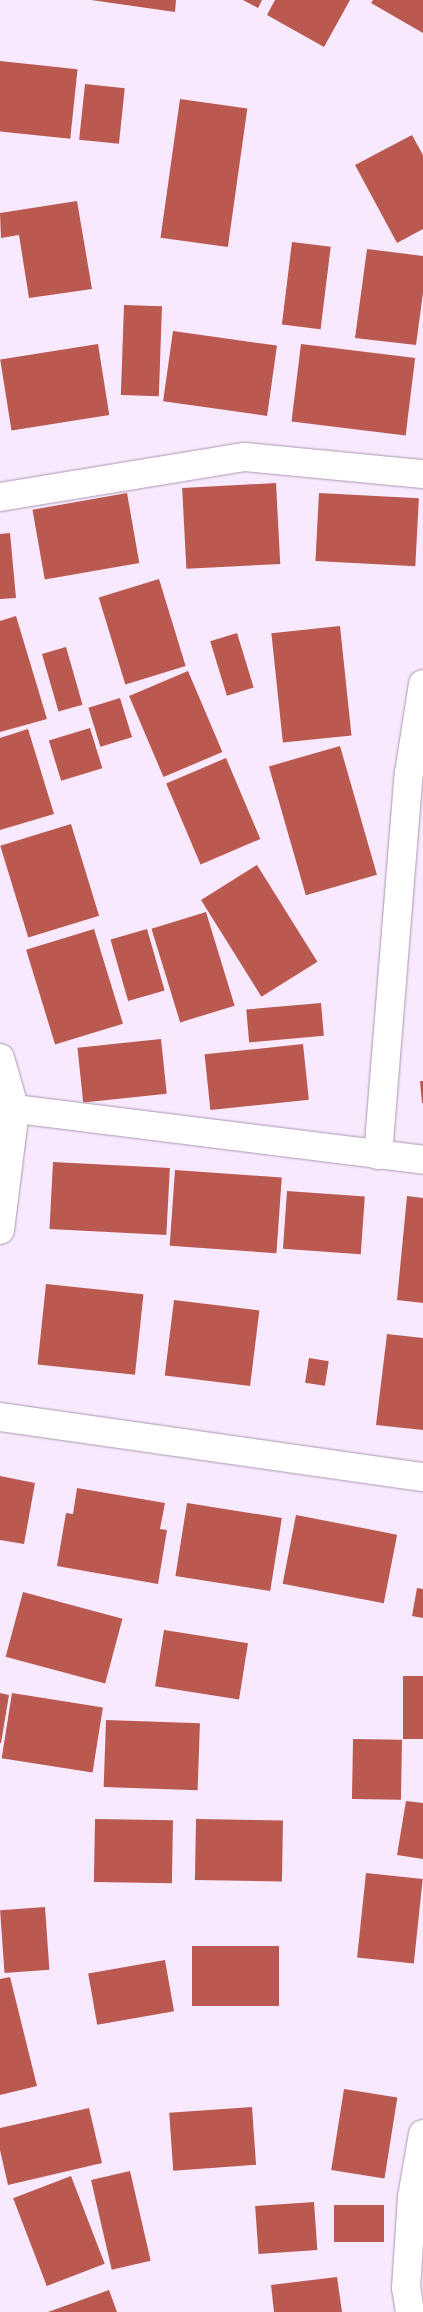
<!DOCTYPE html>
<html>
<head>
<meta charset="utf-8">
<style>
	body { margin:0 }
	#map { position:relative; width:423px; height:2312px; overflow:hidden; background:#f9e9fe; font-family:"Space Grotesk",sans-serif }
	div>[style] { position:absolute }
	[style*='--x'] { left:calc(var(--x)*1px); top:calc(var(--y)*1px); width:calc(var(--w)*1px); rotate:calc(var(--a)*1deg) }
	.building>* { inset:0; background:#ba5950; transform-origin:0 0 }
	.roads { filter:drop-shadow(0 0 1px #a997af) drop-shadow(0 0 1px #a997af) }
	.street>* { height:28px; margin:-14px; padding:0 14px; transform-origin:14px; border-radius:14px; background:#fff }
	.secondary>* { height:28px; margin:-14px; padding:0 14px; transform-origin:14px; border-radius:14px; background:#fff }
	span { translate:-50% -50%; white-space:nowrap; text-align:center; line-height:1.15; -webkit-text-stroke:5px #f9e9fe; paint-order:stroke }
</style>
</head>
<body>
<div id="map">
	<div class="building">
		<i style="clip-path:polygon(91px 0,176px 0,175px 12px)"></i>
		<i style="clip-path:polygon(243px 0,262px 0,258px 8px)"></i>
		<i style="clip-path:polygon(275px 0,350px 0,324px 47px,267px 15px)"></i>
		<i style="clip-path:polygon(373px 0,423px 0,423px 33px,371px 3px)"></i>
		<i style="left:0;top:61px;width:78px;height:70px;rotate:6deg"></i>
		<i style="left:85px;top:84px;width:40px;height:56px;rotate:6deg"></i>
		<i style="left:180px;top:99px;width:68px;height:140px;rotate:8deg"></i>
		<i style="clip-path:polygon(412px 135px,423px 155px,423px 229px,397px 243px,355px 165px)"></i>
		<i style="clip-path:polygon(77px 201px,92px 289px,29px 298px,19px 235px,1px 238px,0 213px)"></i>
		<i style="left:292px;top:242px;width:39px;height:83px;rotate:7deg"></i>
		<i style="clip-path:polygon(367px 249px,423px 256px,423px 293px,416px 345px,355px 338px)"></i>
		<i style="left:124px;top:305px;width:38px;height:90px;rotate:2deg"></i>
		<i style="left:173px;top:331px;width:105px;height:71px;rotate:8deg"></i>
		<i style="left:98px;top:344px;width:72px;height:99px;rotate:81deg"></i>
		<i style="left:301px;top:344px;width:115px;height:78px;rotate:7deg"></i>
		<i style="left:276px;top:483px;width:81px;height:94px;rotate:87deg"></i>
		<i style="left:127px;top:493px;width:71px;height:96px;rotate:80deg"></i>
		<i style="left:319px;top:493px;width:100px;height:68px;rotate:3deg"></i>
		<i style="clip-path:polygon(10px 533px,16px 598px,0 599px,0 534px)"></i>
		<i style="left:159px;top:579px;width:91px;height:63px;rotate:73deg"></i>
		<i style="clip-path:polygon(16px 616px,47px 719px,0 732px,0 621px)"></i>
		<i style="left:340px;top:626px;width:110px;height:69px;rotate:84deg"></i>
		<i style="left:237px;top:633px;width:57px;height:28px;rotate:73deg"></i>
		<i style="left:66px;top:647px;width:60px;height:25px;rotate:74deg"></i>
		<i style="left:188px;top:671px;width:88px;height:64px;rotate:67deg"></i>
		<i style="left:120px;top:698px;width:41px;height:33px;rotate:73deg"></i>
		<i style="left:90px;top:728px;width:42px;height:43px;rotate:73deg"></i>
		<i style="clip-path:polygon(28px 729px,54px 814px,0 830px,0 738px)"></i>
		<i style="left:340px;top:746px;width:134px;height:74px;rotate:74deg"></i>
		<i style="left:226px;top:758px;width:88px;height:65px;rotate:67deg"></i>
		<i style="left:71px;top:824px;width:96px;height:74px;rotate:73deg"></i>
		<i style="left:257px;top:865px;width:114px;height:66px;rotate:58deg"></i>
		<i style="left:206px;top:912px;width:98px;height:57px;rotate:73deg"></i>
		<i style="left:94px;top:929px;width:99px;height:71px;rotate:73deg"></i>
		<i style="left:147px;top:929px;width:64px;height:38px;rotate:74deg"></i>
		<i style="left:321px;top:1003px;width:33px;height:75px;rotate:85deg"></i>
		<i style="left:161px;top:1039px;width:55px;height:84px;rotate:84deg"></i>
		<i style="left:303px;top:1044px;width:56px;height:99px;rotate:84deg"></i>
		<i style="clip-path:polygon(420px 1081px,423px 1081px,423px 1103px,422px 1103px)"></i>
		<i style="left:53px;top:1162px;width:117px;height:67px;rotate:3deg"></i>
		<i style="left:175px;top:1170px;width:107px;height:76px;rotate:4deg"></i>
		<i style="left:287px;top:1191px;width:78px;height:58px;rotate:4deg"></i>
		<i style="clip-path:polygon(407px 1196px,423px 1198px,423px 1303px,397px 1300px)"></i>
		<i style="left:46px;top:1284px;width:98px;height:81px;rotate:6deg"></i>
		<i style="left:174px;top:1300px;width:86px;height:76px;rotate:7deg"></i>
		<i style="clip-path:polygon(387px 1334px,423px 1338px,423px 1430px,376px 1425px)"></i>
		<i style="left:309px;top:1358px;width:20px;height:25px;rotate:9deg"></i>
		<i style="clip-path:polygon(0 1476px,35px 1483px,24px 1544px,0 1540px)"></i>
		<i style="clip-path:polygon(77px 1488px,165px 1503px,160px 1529px,167px 1530px,158px 1584px,57px 1566px,66px 1513px,73px 1514px)"></i>
		<i style="left:187px;top:1503px;width:96px;height:74px;rotate:9deg"></i>
		<i style="left:296px;top:1515px;width:103px;height:70px;rotate:11deg"></i>
		<i style="clip-path:polygon(417px 1588px,423px 1589px,423px 1618px,412px 1616px)"></i>
		<i style="left:23px;top:1592px;width:103px;height:67px;rotate:15deg"></i>
		<i style="left:164px;top:1630px;width:85px;height:57px;rotate:9deg"></i>
		<i style="left:403px;top:1676px;width:20px;height:63px"></i>
		<i style="clip-path:polygon(0 1693px,9px 1695px,1px 1743px,0 1743px)"></i>
		<i style="left:12px;top:1693px;width:92px;height:66px;rotate:9deg"></i>
		<i style="left:106px;top:1720px;width:94px;height:67px;rotate:2deg"></i>
		<i style="left:353px;top:1739px;width:49px;height:60px;rotate:1deg"></i>
		<i style="clip-path:polygon(406px 1801px,423px 1803px,423px 1859px,397px 1855px)"></i>
		<i style="left:95px;top:1819px;width:78px;height:63px;rotate:1deg"></i>
		<i style="left:196px;top:1819px;width:87px;height:61px;rotate:1deg"></i>
		<i style="left:366px;top:1873px;width:57px;height:85px;rotate:6deg"></i>
		<i style="left:45px;top:1907px;width:63px;height:45px;rotate:86deg"></i>
		<i style="left:279px;top:1946px;width:60px;height:87px;rotate:90deg"></i>
		<i style="left:165px;top:1960px;width:52px;height:78px;rotate:80deg"></i>
		<i style="clip-path:polygon(10px 1977px,37px 2086px,0 2095px,0 1979px)"></i>
		<i style="left:344px;top:2089px;width:54px;height:82px;rotate:9deg"></i>
		<i style="left:252px;top:2107px;width:58px;height:83px;rotate:86deg"></i>
		<i style="clip-path:polygon(89px 2108px,102px 2163px,8px 2185px,0 2150px,0 2128px)"></i>
		<i style="left:130px;top:2171px;width:92px;height:40px;rotate:77deg"></i>
		<i style="left:71px;top:2176px;width:94px;height:62px;rotate:69deg"></i>
		<i style="left:314px;top:2202px;width:48px;height:59px;rotate:86deg"></i>
		<i style="left:334px;top:2205px;width:50px;height:37px"></i>
		<i style="clip-path:polygon(337px 2277px,342px 2312px,274px 2312px,271px 2285px)"></i>
		<i style="clip-path:polygon(109px 2290px,117px 2312px,48px 2312px)"></i>
	</div>
	<div class="roads">
		<div class="street">
			<i style="--x:0;--y:497;--w:248;--a:-9.3"></i>
			<i style="--x:245;--y:457;--w:179;--a:5.5"></i>
			<i style="--x:0;--y:1058;--w:54;--a:73.9"></i>
			<i style="--x:15;--y:1110;--w:121;--a:97.1"></i>
			<i style="--x:0;--y:1107;--w:426;--a:7.1"></i>
			<i style="--x:378;--y:1155;--w:383;--a:-85.4"></i>
			<i style="--x:409;--y:773;--w:90;--a:-81.1"></i>
			<i style="--x:410;--y:2312;--w:24;--a:-99"></i>
			<i style="--x:406;--y:2288;--w:91;--a:-86.2"></i>
			<i style="--x:412;--y:2197;--w:64;--a:-80.1"></i>
		</div>
		<div class="secondary">
			<i style="--x:0;--y:1417;--w:427;--a:8.1"></i>
		</div>
	</div>
</div>
</body>
</html>
